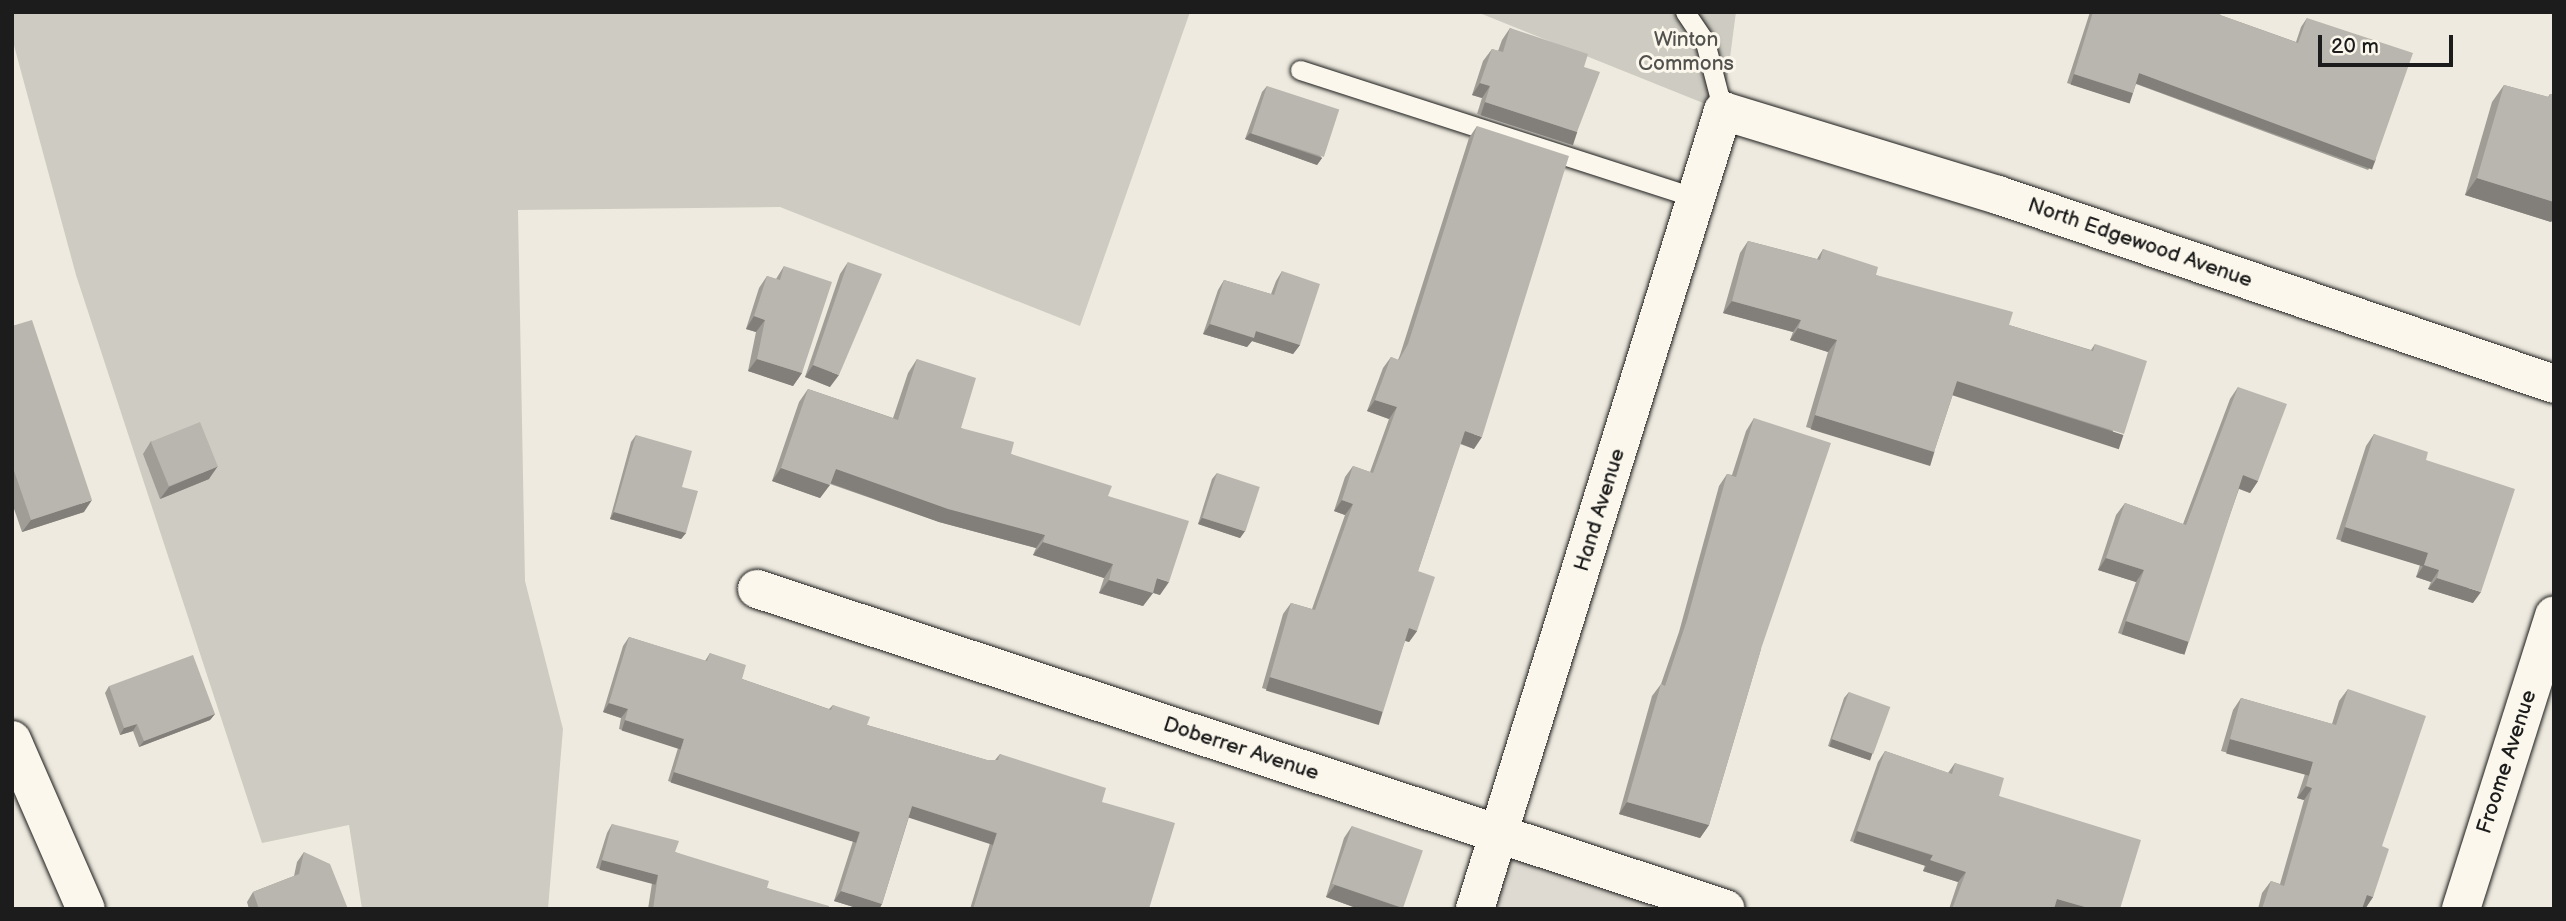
<!DOCTYPE html>
<html>
<head>
<meta charset="utf-8">
<style>
	body { margin:0 }
	#map { position:relative; width:2566px; height:921px; overflow:hidden; background:#eeeadf; font-family:"Balsamiq Sans",sans-serif }
	div>[style] { position:absolute }
	[style*='--x'] { left:calc(var(--x)*1px); top:calc(var(--y)*1px); width:calc(var(--w)*1px); rotate:calc(var(--a)*1deg) }
	.built>* { inset:0; background:#dedad1 }
	.green>* { inset:0; background:#ceccc2 }
	.roads { filter:drop-shadow(0 0 2px #1c1c1c) drop-shadow(0 0 2px #1c1c1c) }
	.lane>* { height:19px; margin:-9.5px; padding:0 9.5px; transform-origin:9.5px; border-radius:9.5px; background:#fbf7ec }
	.street>* { height:38px; margin:-19px; padding:0 19px; transform-origin:19px; border-radius:19px; background:#fbf7ec }
	.wall>* { inset:0; background:#9f9d96 }
	.shaded-wall>* { inset:0; background:#827f7a; transform-origin:0 0 }
	.building>* { inset:0; background:#b9b6af; transform-origin:0 0 }
	span { translate:-50% -50%; white-space:nowrap; text-align:center; line-height:1.15; -webkit-text-stroke:6px #fbf7ec; paint-order:stroke }
	.park-label { font-size:21px; color:#51514e }
	.street-label { font-size:21px; color:#1c1c1c }
	.frame { position:absolute; inset:0; border:14px solid #1c1c1c; pointer-events:none }
	.scale { position:absolute; left:2318px; top:35px; width:135px; height:32px; box-sizing:border-box; border:4px solid #1c1c1c; border-top:0; padding-left:9px; font-size:21px; line-height:24px; white-space:nowrap; color:#1c1c1c; -webkit-text-stroke:5px #fbf7ec; paint-order:stroke }
</style>
</head>
<body>
<div id="map">
	<div class="built">
		<i style="clip-path:polygon(1500px 835px,1726px 909px,1475px 909px)"></i>
	</div>
	<div class="green">
		<i style="clip-path:polygon(12px 12px,1190px 12px,1080px 326px,780px 207px,518px 210px,525px 581px,563px 729px,548px 909px,362px 909px,349px 825px,262px 843px,76px 275px,12px 38px)"></i>
		<i style="clip-path:polygon(1477px 12px,1736px 12px,1723px 111px)"></i>
	</div>
	<div class="roads">
		<div class="lane">
			<i style="--x:1685;--y:12;--w:36;--a:56"></i>
			<i style="--x:1705;--y:42;--w:71;--a:75.4"></i>
			<i style="--x:1300;--y:70;--w:416;--a:17.9"></i>
		</div>
		<div class="street">
			<i style="--x:757;--y:589;--w:1020;--a:18.28"></i>
			<i style="--x:12;--y:740;--w:184;--a:66.4"></i>
			<i style="--x:1475;--y:909;--w:836;--a:-72.74"></i>
			<i style="--x:1723;--y:111;--w:288;--a:17"></i>
			<i style="--x:1998;--y:195;--w:587;--a:18.77"></i>
			<i style="--x:2461;--y:909;--w:308;--a:-72.4"></i>
		</div>
	</div>
	<div class="wall">
		<i style="clip-path:polygon(2090px 12px,2221px 12px,2220px 15px,2296px 42px,2301px 27px,2307px 18px,2375px 161px,2368px 170px,2136px 84px,2133px 93px,2126px 102px,2067px 83px)"></i>
		<i style="clip-path:polygon(1510px 28px,1584px 67px,1577px 132px,1569px 144px,1477px 114px,1482px 98px,1472px 95px,1483px 61px,1492px 49px,1498px 51px,1502px 40px)"></i>
		<i style="clip-path:polygon(2504px 85px,2548px 97px,2550px 94px,2554px 95px,2554px 218px,2551px 222px,2465px 195px,2492px 102px)"></i>
		<i style="clip-path:polygon(1267px 86px,1322px 158px,1317px 165px,1245px 139px,1262px 92px)"></i>
		<i style="clip-path:polygon(1477px 126px,1474px 449px,1460px 444px,1418px 571px,1417px 631px,1409px 642px,1405px 641px,1376px 724px,1262px 688px,1283px 614px,1291px 603px,1312px 609px,1345px 515px,1334px 511px,1345px 477px,1353px 466px,1370px 472px,1389px 419px,1367px 411px,1383px 368px,1391px 357px,1398px 360px,1400px 355px,1469px 138px)"></i>
		<i style="clip-path:polygon(1748px 241px,1817px 259px,1823px 249px,1876px 275px,2009px 325px,2091px 350px,2095px 344px,2116px 446px,1953px 394px,1934px 452px,1926px 464px,1806px 427px,1828px 352px,1790px 340px,1793px 332px,1723px 313px,1740px 253px)"></i>
		<i style="clip-path:polygon(848px 262px,830px 387px,805px 377px,840px 274px)"></i>
		<i style="clip-path:polygon(784px 266px,802px 373px,793px 386px,748px 371px,756px 332px,746px 329px,759px 288px,767px 276px,776px 279px)"></i>
		<i style="clip-path:polygon(1282px 271px,1300px 345px,1293px 354px,1252px 341px,1247px 347px,1203px 334px,1218px 290px,1224px 280px,1271px 294px,1276px 281px)"></i>
		<i style="clip-path:polygon(12px 326px,84px 512px,22px 532px,12px 503px)"></i>
		<i style="clip-path:polygon(917px 359px,961px 428px,1011px 454px,1108px 496px,1160px 595px,1153px 593px,1143px 606px,1099px 593px,1104px 578px,1033px 555px,1036px 548px,939px 522px,830px 484px,820px 498px,772px 481px,799px 402px,808px 389px,893px 418px,908px 373px)"></i>
		<i style="clip-path:polygon(2238px 387px,2258px 481px,2250px 493px,2239px 489px,2181px 654px,2118px 633px,2136px 582px,2098px 570px,2116px 515px,2125px 503px,2183px 524px,2230px 399px)"></i>
		<i style="clip-path:polygon(1754px 418px,1761px 649px,1709px 825px,1700px 838px,1619px 814px,1652px 696px,1661px 684px,1679px 632px,1719px 486px,1727px 474px,1732px 475px,1746px 431px)"></i>
		<i style="clip-path:polygon(2374px 434px,2426px 460px,2473px 603px,2428px 589px,2431px 582px,2416px 577px,2420px 565px,2336px 539px,2366px 446px)"></i>
		<i style="clip-path:polygon(636px 435px,682px 487px,686px 533px,681px 539px,610px 519px,631px 442px)"></i>
		<i style="clip-path:polygon(151px 441px,209px 479px,160px 499px,143px 454px)"></i>
		<i style="clip-path:polygon(1217px 473px,1245px 531px,1240px 538px,1198px 524px,1212px 479px)"></i>
		<i style="clip-path:polygon(629px 637px,705px 661px,710px 653px,742px 679px,829px 709px,833px 705px,867px 725px,987px 760px,995px 760px,1000px 754px,1102px 802px,1149px 909px,970px 909px,990px 843px,909px 817px,882px 904px,879px 909px,860px 909px,834px 901px,853px 841px,668px 781px,678px 748px,619px 729px,621px 718px,603px 712px,623px 646px)"></i>
		<i style="clip-path:polygon(109px 686px,215px 714px,210px 720px,139px 747px,133px 731px,120px 735px,105px 693px)"></i>
		<i style="clip-path:polygon(2348px 689px,2382px 846px,2373px 897px,2365px 909px,2362px 908px,2362px 909px,2258px 909px,2262px 893px,2271px 881px,2280px 884px,2304px 800px,2297px 798px,2305px 774px,2221px 751px,2233px 710px,2241px 698px,2332px 724px,2339px 701px)"></i>
		<i style="clip-path:polygon(1849px 692px,1869px 760px,1828px 746px,1844px 698px)"></i>
		<i style="clip-path:polygon(1885px 751px,1948px 773px,1955px 763px,1999px 796px,2120px 909px,1949px 909px,1958px 882px,1923px 871px,1925px 865px,1850px 841px,1878px 762px)"></i>
		<i style="clip-path:polygon(612px 824px,675px 852px,767px 888px,829px 909px,648px 909px,652px 883px,596px 868px,607px 833px)"></i>
		<i style="clip-path:polygon(1352px 826px,1402px 909px,1359px 909px,1326px 897px,1344px 838px)"></i>
		<i style="clip-path:polygon(304px 852px,348px 909px,249px 909px,247px 902px,253px 892px,294px 876px,297px 862px)"></i>
	</div>
	<div class="shaded-wall">
		<i style="left:2139px;top:73px;width:252px;height:11px;rotate:20deg"></i>
		<i style="left:2074px;top:74px;width:62px;height:11px;rotate:18deg"></i>
		<i style="clip-path:polygon(1480px 83px,1490px 86px,1482px 98px,1472px 95px)"></i>
		<i style="left:1485px;top:102px;width:97px;height:14px;rotate:18deg"></i>
		<i style="clip-path:polygon(1250px 133px,1322px 158px,1317px 165px,1245px 139px)"></i>
		<i style="clip-path:polygon(2477px 178px,2554px 202px,2554px 218px,2551px 222px,2465px 195px)"></i>
		<i style="clip-path:polygon(1732px 301px,1801px 320px,1793px 332px,1723px 313px)"></i>
		<i style="clip-path:polygon(754px 316px,765px 320px,756px 332px,746px 329px)"></i>
		<i style="clip-path:polygon(1210px 324px,1256px 331px,1300px 345px,1293px 354px,1252px 341px,1247px 347px,1203px 334px)"></i>
		<i style="clip-path:polygon(1798px 328px,1837px 340px,1828px 352px,1790px 340px)"></i>
		<i style="clip-path:polygon(757px 359px,802px 373px,793px 386px,748px 371px)"></i>
		<i style="clip-path:polygon(813px 365px,839px 375px,830px 387px,805px 377px)"></i>
		<i style="left:1957px;top:381px;width:175px;height:15px;rotate:18deg"></i>
		<i style="clip-path:polygon(1375px 400px,1397px 407px,1389px 419px,1367px 411px)"></i>
		<i style="left:1815px;top:415px;width:125px;height:15px;rotate:17deg"></i>
		<i style="clip-path:polygon(1465px 431px,1482px 437px,1474px 449px,1457px 442px)"></i>
		<i style="clip-path:polygon(218px 466px,209px 479px,160px 499px,169px 487px)"></i>
		<i style="clip-path:polygon(781px 468px,830px 485px,820px 498px,772px 481px)"></i>
		<i style="clip-path:polygon(836px 469px,1045px 535px,1036px 548px,939px 522px,827px 482px)"></i>
		<i style="clip-path:polygon(2243px 475px,2258px 481px,2250px 493px,2235px 487px)"></i>
		<i style="clip-path:polygon(92px 500px,84px 512px,22px 532px,31px 520px)"></i>
		<i style="clip-path:polygon(1342px 500px,1353px 504px,1345px 515px,1334px 511px)"></i>
		<i style="clip-path:polygon(614px 512px,686px 533px,681px 539px,610px 519px)"></i>
		<i style="clip-path:polygon(1202px 518px,1245px 531px,1240px 538px,1198px 524px)"></i>
		<i style="left:2345px;top:527px;width:87px;height:15px;rotate:17deg"></i>
		<i style="clip-path:polygon(1043px 542px,1113px 564px,1104px 578px,1033px 555px)"></i>
		<i style="clip-path:polygon(2106px 558px,2144px 570px,2136px 582px,2098px 570px)"></i>
		<i style="clip-path:polygon(2424px 565px,2439px 570px,2431px 582px,2416px 577px)"></i>
		<i style="clip-path:polygon(1157px 578px,1169px 582px,1160px 595px,1148px 591px)"></i>
		<i style="clip-path:polygon(2437px 578px,2481px 592px,2473px 603px,2428px 589px)"></i>
		<i style="clip-path:polygon(1109px 580px,1153px 593px,1143px 606px,1099px 593px)"></i>
		<i style="left:2126px;top:621px;width:66px;height:14px;rotate:18deg"></i>
		<i style="clip-path:polygon(1409px 628px,1417px 631px,1409px 642px,1401px 639px)"></i>
		<i style="left:1270px;top:677px;width:118px;height:14px;rotate:17deg"></i>
		<i style="clip-path:polygon(609px 703px,628px 709px,621px 718px,603px 712px)"></i>
		<i style="clip-path:polygon(215px 714px,210px 720px,139px 747px,144px 741px)"></i>
		<i style="left:625px;top:720px;width:62px;height:11px;rotate:18deg"></i>
		<i style="clip-path:polygon(137px 724px,133px 731px,120px 735px,124px 728px)"></i>
		<i style="left:1832px;top:739px;width:43px;height:8px;rotate:19deg"></i>
		<i style="left:2230px;top:739px;width:86px;height:15px;rotate:15deg"></i>
		<i style="left:674px;top:772px;width:195px;height:11px;rotate:18deg"></i>
		<i style="clip-path:polygon(2306px 786px,2312px 788px,2304px 800px,2297px 798px)"></i>
		<i style="clip-path:polygon(1627px 802px,1709px 825px,1700px 838px,1619px 814px)"></i>
		<i style="left:912px;top:806px;width:89px;height:12px;rotate:18deg"></i>
		<i style="left:1857px;top:831px;width:80px;height:12px;rotate:18deg"></i>
		<i style="left:602px;top:860px;width:58px;height:10px;rotate:15deg"></i>
		<i style="clip-path:polygon(1930px 860px,1966px 872px,1958px 882px,1923px 871px)"></i>
		<i style="clip-path:polygon(1335px 885px,1402px 908px,1359px 909px,1326px 897px)"></i>
		<i style="clip-path:polygon(841px 891px,882px 904px,879px 909px,860px 909px,834px 901px)"></i>
		<i style="clip-path:polygon(2367px 895px,2373px 897px,2365px 909px,2358px 906px)"></i>
		<i style="clip-path:polygon(2057px 899px,2092px 909px,2050px 909px)"></i>
	</div>
	<div class="building">
		<i style="clip-path:polygon(2093px 12px,2221px 12px,2220px 15px,2298px 43px,2307px 18px,2413px 53px,2375px 161px,2139px 73px,2133px 93px,2074px 74px)"></i>
		<i style="clip-path:polygon(1510px 28px,1588px 54px,1584px 67px,1600px 72px,1577px 132px,1485px 102px,1490px 86px,1480px 83px,1492px 49px,1503px 52px)"></i>
		<i style="clip-path:polygon(2504px 85px,2549px 97px,2550px 94px,2554px 95px,2554px 202px,2477px 178px)"></i>
		<i style="left:1267px;top:86px;width:76px;height:50px;rotate:18deg"></i>
		<i style="clip-path:polygon(1477px 126px,1569px 156px,1482px 437px,1465px 431px,1418px 571px,1435px 577px,1417px 631px,1409px 628px,1383px 712px,1270px 677px,1291px 603px,1315px 610px,1353px 504px,1342px 500px,1353px 466px,1373px 473px,1397px 407px,1375px 400px,1391px 357px,1399px 360px,1408px 344px)"></i>
		<i style="clip-path:polygon(1748px 241px,1820px 260px,1823px 249px,1878px 267px,1876px 275px,2013px 312px,2009px 325px,2093px 351px,2095px 344px,2147px 361px,2124px 434px,1957px 381px,1934px 452px,1815px 415px,1837px 340px,1798px 328px,1801px 320px,1732px 301px)"></i>
		<i style="clip-path:polygon(848px 262px,882px 274px,839px 375px,813px 365px)"></i>
		<i style="clip-path:polygon(784px 266px,832px 282px,802px 373px,757px 359px,765px 320px,754px 316px,767px 276px,780px 280px)"></i>
		<i style="clip-path:polygon(1282px 271px,1320px 284px,1300px 345px,1256px 331px,1254px 338px,1210px 324px,1224px 280px,1274px 295px)"></i>
		<i style="clip-path:polygon(32px 320px,92px 500px,31px 520px,12px 465px,12px 326px)"></i>
		<i style="clip-path:polygon(917px 359px,976px 378px,961px 428px,1014px 442px,1011px 454px,1112px 486px,1108px 496px,1189px 521px,1169px 582px,1157px 578px,1153px 593px,1109px 580px,1113px 564px,1043px 542px,1045px 535px,948px 509px,836px 469px,830px 485px,781px 468px,808px 389px,898px 420px)"></i>
		<i style="clip-path:polygon(2238px 387px,2287px 404px,2258px 481px,2243px 475px,2189px 642px,2126px 621px,2144px 570px,2106px 558px,2125px 503px,2186px 525px)"></i>
		<i style="clip-path:polygon(1754px 418px,1831px 443px,1761px 649px,1709px 825px,1627px 802px,1661px 684px,1665px 686px,1687px 620px,1727px 474px,1736px 477px)"></i>
		<i style="left:200px;top:422px;width:48px;height:53px;rotate:68deg"></i>
		<i style="clip-path:polygon(2374px 434px,2428px 452px,2426px 460px,2515px 489px,2481px 592px,2437px 578px,2439px 570px,2424px 565px,2428px 553px,2345px 527px)"></i>
		<i style="clip-path:polygon(636px 435px,692px 451px,682px 487px,698px 491px,686px 533px,614px 512px)"></i>
		<i style="left:1217px;top:473px;width:45px;height:47px;rotate:18deg"></i>
		<i style="clip-path:polygon(629px 637px,707px 661px,710px 653px,746px 665px,742px 679px,831px 710px,833px 705px,870px 717px,867px 725px,987px 760px,998px 760px,1000px 754px,1106px 788px,1102px 802px,1175px 823px,1149px 909px,973px 909px,997px 833px,912px 806px,882px 904px,841px 891px,860px 832px,674px 772px,684px 739px,625px 720px,628px 709px,609px 703px)"></i>
		<i style="clip-path:polygon(193px 655px,215px 714px,144px 741px,137px 724px,124px 728px,109px 686px)"></i>
		<i style="clip-path:polygon(2348px 689px,2426px 716px,2382px 846px,2389px 849px,2373px 897px,2367px 895px,2362px 909px,2262px 909px,2271px 881px,2284px 886px,2312px 788px,2306px 786px,2313px 762px,2230px 739px,2241px 698px,2336px 725px)"></i>
		<i style="left:1849px;top:692px;width:44px;height:50px;rotate:20deg"></i>
		<i style="clip-path:polygon(1885px 751px,1952px 774px,1955px 763px,2004px 778px,1999px 796px,2141px 840px,2120px 909px,2092px 909px,2057px 899px,2054px 909px,1952px 909px,1966px 872px,1930px 860px,1933px 855px,1857px 831px)"></i>
		<i style="clip-path:polygon(612px 824px,679px 841px,675px 852px,769px 881px,767px 888px,829px 906px,829px 909px,653px 909px,658px 875px,602px 860px)"></i>
		<i style="left:1352px;top:826px;width:75px;height:61px;rotate:19deg"></i>
		<i style="clip-path:polygon(304px 852px,330px 864px,348px 909px,259px 909px,253px 892px,299px 874px)"></i>
	</div>
	<div class="park-label">
		<span style="left:1686px;top:52px">Winton<br>Commons</span>
	</div>
	<div class="street-label">
		<span style="left:2140px;top:243px;rotate:19deg">North Edgewood Avenue</span>
		<span style="left:1600px;top:510px;rotate:-73deg">Hand Avenue</span>
		<span style="left:1241px;top:749px;rotate:18deg">Doberrer Avenue</span>
		<span style="left:2507px;top:762px;rotate:-72deg">Froome Avenue</span>
	</div>
	<div class="frame"></div>
	<div class="scale">20 m</div>
</div>
</body>
</html>
